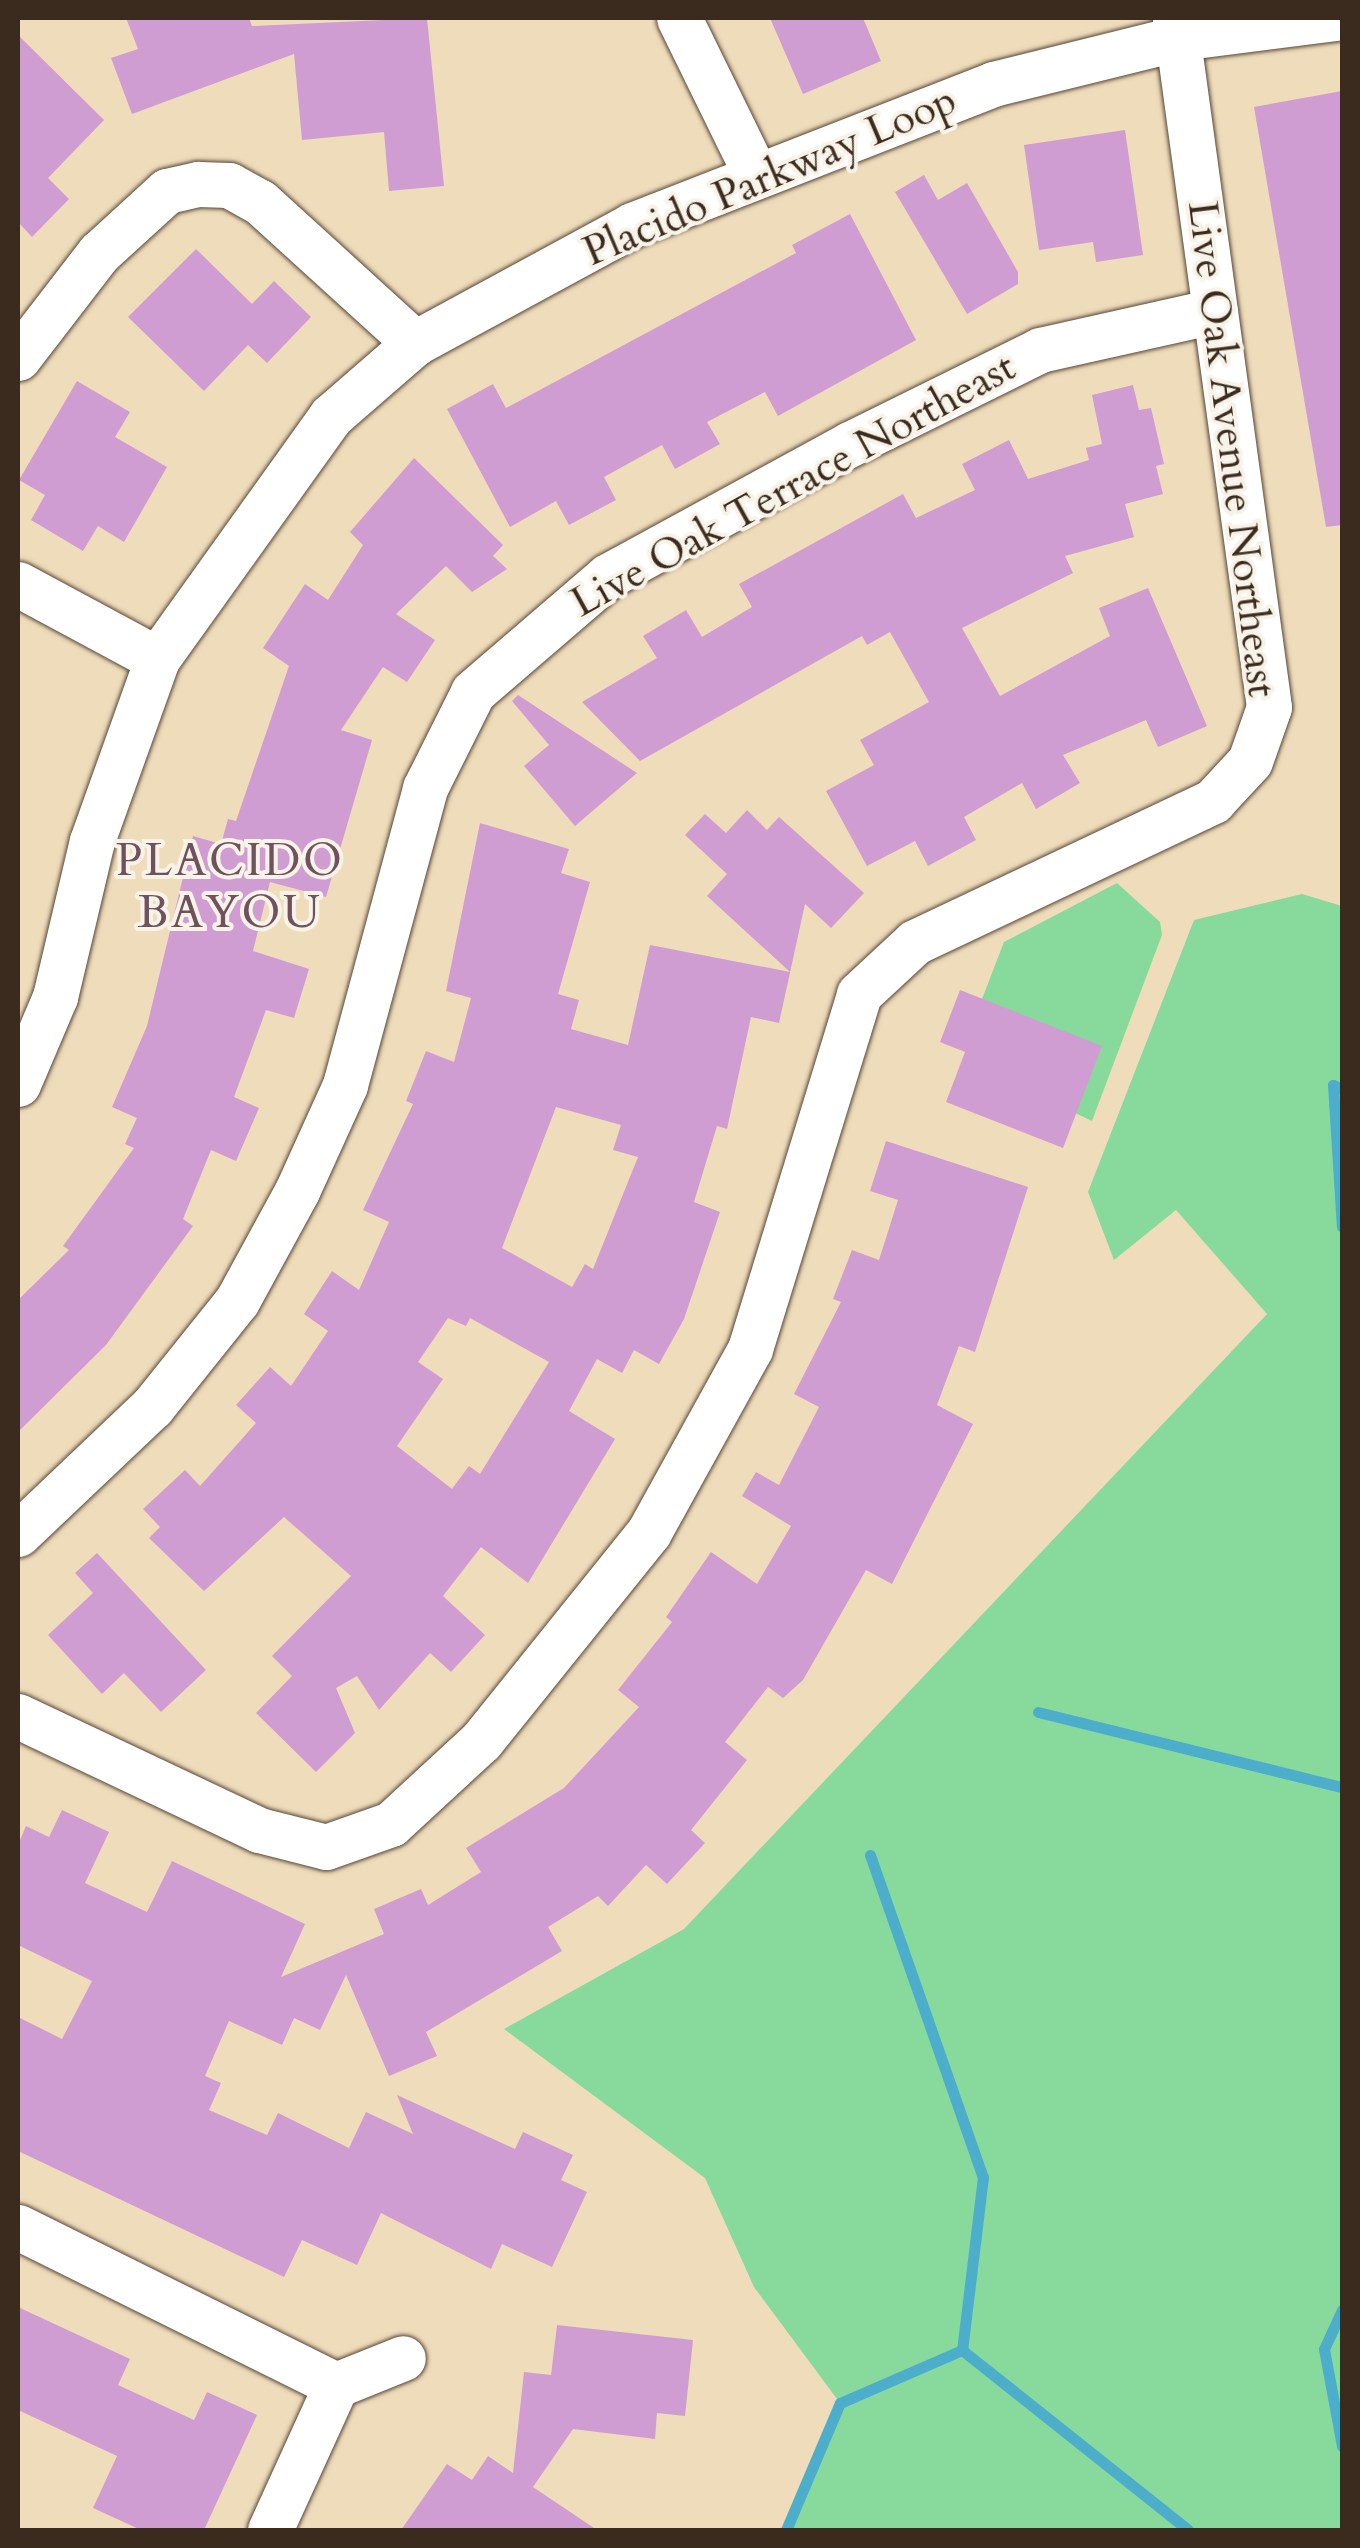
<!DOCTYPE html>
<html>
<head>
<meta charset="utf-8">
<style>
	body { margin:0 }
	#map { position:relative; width:1360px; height:2548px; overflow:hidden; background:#efdcbb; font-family:Cardo,serif }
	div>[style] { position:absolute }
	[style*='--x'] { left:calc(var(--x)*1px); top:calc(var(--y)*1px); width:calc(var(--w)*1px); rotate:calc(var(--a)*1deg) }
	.green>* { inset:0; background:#87da9c }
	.stream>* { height:11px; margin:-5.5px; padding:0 5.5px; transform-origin:5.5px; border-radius:5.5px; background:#4daecc }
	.building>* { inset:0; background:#d09dd2 }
	.roads { filter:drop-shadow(0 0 2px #564536) drop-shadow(0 0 2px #564536) }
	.street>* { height:45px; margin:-22.5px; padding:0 22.5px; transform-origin:22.5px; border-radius:22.5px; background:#fff }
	span { translate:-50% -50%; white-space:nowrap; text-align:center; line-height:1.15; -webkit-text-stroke:8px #f7f3e8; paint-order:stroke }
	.street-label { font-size:42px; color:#3b2a1e }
	.neighbourhood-label { font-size:45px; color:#6f525d; letter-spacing:2.5px }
	.frame { position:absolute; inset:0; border:20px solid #3b2a1e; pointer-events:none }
</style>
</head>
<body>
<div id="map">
	<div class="green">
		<i style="clip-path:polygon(1117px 883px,1160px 922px,1162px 935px,1092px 1121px,1069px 1110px,980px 1004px,1004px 942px)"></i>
		<i style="clip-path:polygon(1302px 894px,1342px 906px,1342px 2530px,786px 2530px,840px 2403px,754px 2287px,705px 2178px,504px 2029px,684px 1929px,1267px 1314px,1176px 1210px,1114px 1260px,1088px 1192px,1194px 920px)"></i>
	</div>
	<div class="stream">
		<i style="--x:1342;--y:1089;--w:10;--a:-156"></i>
		<i style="--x:1333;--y:1085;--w:142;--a:86.4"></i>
		<i style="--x:1038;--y:1712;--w:313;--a:13.9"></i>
		<i style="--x:870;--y:1855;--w:341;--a:70.7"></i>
		<i style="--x:983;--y:2177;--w:174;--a:96.9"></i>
		<i style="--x:962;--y:2350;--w:289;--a:38.5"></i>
		<i style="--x:1342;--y:2310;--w:43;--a:114.8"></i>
		<i style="--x:1324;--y:2349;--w:99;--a:79.5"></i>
		<i style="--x:786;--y:2530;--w:138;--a:-67"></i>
		<i style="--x:840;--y:2403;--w:133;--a:-23.5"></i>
	</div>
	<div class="building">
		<i style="clip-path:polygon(126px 18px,249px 18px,252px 26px,427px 18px,444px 186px,389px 191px,384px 132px,302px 140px,294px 54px,132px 114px,111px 58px,138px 49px)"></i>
		<i style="clip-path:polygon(770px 18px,863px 18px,881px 61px,803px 94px)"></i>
		<i style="clip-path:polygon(18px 35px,104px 120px,48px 178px,69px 199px,32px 237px,18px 222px)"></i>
		<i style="clip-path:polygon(1342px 91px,1342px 525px,1326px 527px,1254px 107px)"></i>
		<i style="clip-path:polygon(1125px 130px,1143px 255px,1096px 262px,1093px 242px,1039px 250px,1024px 145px)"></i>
		<i style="clip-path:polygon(924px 175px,938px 200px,967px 183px,1018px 272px,1018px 284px,967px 314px,895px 192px)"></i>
		<i style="clip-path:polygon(850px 214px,916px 340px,778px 416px,765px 392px,707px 422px,720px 444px,675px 469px,662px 445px,604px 477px,616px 500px,569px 525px,556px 501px,510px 527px,447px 409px,493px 384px,506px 408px,796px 253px,792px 245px)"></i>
		<i style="clip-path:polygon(196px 249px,252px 304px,274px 281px,311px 317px,267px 363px,248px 345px,204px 391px,128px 317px)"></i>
		<i style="clip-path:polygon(77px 381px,130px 412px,115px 437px,167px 467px,124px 542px,98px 526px,83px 551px,31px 520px,45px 495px,19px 480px)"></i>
		<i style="clip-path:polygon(1133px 385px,1139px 410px,1151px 408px,1164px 464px,1156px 466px,1163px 494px,1125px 504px,1134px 537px,1065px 556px,1073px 573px,962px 628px,1000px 696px,1110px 636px,1099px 608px,1148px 588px,1207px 726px,1158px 747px,1146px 720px,1063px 755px,1080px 783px,1036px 809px,1022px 783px,964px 817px,976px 840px,928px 866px,915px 841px,867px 866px,826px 791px,874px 765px,860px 740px,929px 702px,890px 632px,867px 645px,862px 636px,640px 761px,582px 702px,657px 658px,643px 636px,686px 610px,702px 637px,752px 607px,739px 584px,903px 494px,916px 518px,975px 490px,962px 464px,1009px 440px,1028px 479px,1089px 460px,1086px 448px,1102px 444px,1092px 395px)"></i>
		<i style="clip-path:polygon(414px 458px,503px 545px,493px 556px,507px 569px,472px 592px,446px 566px,396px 614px,435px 640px,407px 682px,383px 667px,341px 730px,372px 740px,326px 897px,270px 882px,253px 951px,309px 969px,294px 1018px,266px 1010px,234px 1097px,259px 1108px,236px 1161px,211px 1150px,183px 1219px,193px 1226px,106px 1345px,18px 1432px,18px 1300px,69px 1250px,63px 1246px,134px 1148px,125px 1144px,137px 1118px,112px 1107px,147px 1026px,193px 836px,221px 844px,228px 819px,236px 821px,289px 666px,263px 648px,305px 584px,328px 600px,363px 545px,350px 532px)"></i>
		<i style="clip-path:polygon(518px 695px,637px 773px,575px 826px,524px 766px,549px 745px,512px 701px)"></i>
		<i style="clip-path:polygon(evenodd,747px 810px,767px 830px,779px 817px,864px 893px,831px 928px,805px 904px,779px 1023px,751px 1017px,727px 1129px,717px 1126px,694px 1202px,720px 1212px,684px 1319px,659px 1364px,634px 1350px,622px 1373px,597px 1359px,569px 1411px,615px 1439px,528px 1583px,481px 1547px,443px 1596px,485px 1635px,451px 1672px,430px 1653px,379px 1710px,357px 1676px,336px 1688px,355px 1733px,316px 1772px,256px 1713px,292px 1676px,272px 1656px,351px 1576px,284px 1517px,204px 1591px,149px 1538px,160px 1527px,143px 1509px,185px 1470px,200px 1486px,256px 1423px,236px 1405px,270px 1367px,291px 1386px,328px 1331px,304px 1314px,332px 1271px,359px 1290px,389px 1222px,363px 1210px,413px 1104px,406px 1101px,426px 1051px,454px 1062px,471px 998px,446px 991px,480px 823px,569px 849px,561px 873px,590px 882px,558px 994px,579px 1000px,571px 1029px,628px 1045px,650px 945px,790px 972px,707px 896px,727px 874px,685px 835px,705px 814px,726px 833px,747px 810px,556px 1107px,621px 1125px,613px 1150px,638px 1157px,593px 1269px,585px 1264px,572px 1287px,502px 1248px,556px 1107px,747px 810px,448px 1318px,466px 1326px,470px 1318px,549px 1362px,480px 1474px,469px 1466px,452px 1489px,397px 1446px,443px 1379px,418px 1362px,448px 1318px)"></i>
		<i style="clip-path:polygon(960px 990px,1102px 1046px,1063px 1148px,946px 1102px,965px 1052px,940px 1042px)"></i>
		<i style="clip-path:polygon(886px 1141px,1028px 1187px,975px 1352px,959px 1346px,937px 1405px,973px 1424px,892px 1584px,866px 1570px,803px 1680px,783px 1698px,768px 1687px,725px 1742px,747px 1760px,691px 1830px,705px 1843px,667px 1884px,646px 1865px,608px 1906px,598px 1896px,548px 1927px,562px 1951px,426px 2032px,437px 2056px,389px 2076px,346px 1975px,320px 2030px,294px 2018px,282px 2045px,229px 2021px,205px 2076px,221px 2083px,209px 2110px,267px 2135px,278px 2113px,349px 2148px,366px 2112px,413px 2134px,397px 2095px,515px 2149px,523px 2132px,573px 2155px,561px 2180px,587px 2192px,552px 2267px,502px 2244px,491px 2269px,381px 2213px,357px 2265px,302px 2240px,284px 2277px,18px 2151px,18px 2017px,62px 2039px,92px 1981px,18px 1945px,18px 1845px,26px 1826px,49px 1837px,62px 1810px,109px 1832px,85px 1883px,147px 1912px,172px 1861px,305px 1924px,281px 1977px,384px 1934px,374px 1909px,421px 1889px,428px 1905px,481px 1872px,466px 1848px,564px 1788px,639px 1707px,618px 1690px,672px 1622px,666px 1617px,711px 1552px,757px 1584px,791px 1526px,742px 1496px,756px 1472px,779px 1485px,819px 1407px,794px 1394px,841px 1302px,833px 1299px,852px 1250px,879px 1260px,898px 1200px,870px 1191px)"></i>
		<i style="clip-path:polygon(97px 1553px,206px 1670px,161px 1712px,124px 1673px,102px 1694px,48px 1635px,93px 1593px,75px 1573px)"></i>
		<i style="clip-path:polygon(18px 2307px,130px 2359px,118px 2385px,194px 2420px,207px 2392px,257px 2415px,204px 2530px,141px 2530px,93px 2508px,117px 2456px,18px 2410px)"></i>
		<i style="clip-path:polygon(557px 2325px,693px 2340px,685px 2416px,657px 2413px,655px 2439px,573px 2429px,533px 2487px,597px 2530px,401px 2530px,447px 2464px,472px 2480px,488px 2456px,513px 2473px,524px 2372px,551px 2375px)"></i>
	</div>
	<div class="roads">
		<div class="street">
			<i style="--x:679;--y:18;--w:173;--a:63.9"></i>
			<i style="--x:18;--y:358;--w:133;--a:-52.4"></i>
			<i style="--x:99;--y:253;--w:92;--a:-42.4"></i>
			<i style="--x:167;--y:191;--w:32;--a:-13"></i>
			<i style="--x:198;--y:184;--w:31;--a:2"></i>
			<i style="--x:229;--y:185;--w:35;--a:29"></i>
			<i style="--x:260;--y:202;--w:210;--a:42.3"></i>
			<i style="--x:18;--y:584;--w:158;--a:28.3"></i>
			<i style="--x:18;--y:1084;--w:95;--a:-67"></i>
			<i style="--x:55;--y:997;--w:160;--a:-76.7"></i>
			<i style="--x:92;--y:841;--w:193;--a:-70.3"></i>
			<i style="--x:157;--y:659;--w:299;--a:-54.4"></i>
			<i style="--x:331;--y:416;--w:111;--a:-41"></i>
			<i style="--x:415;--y:343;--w:247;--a:-28.5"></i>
			<i style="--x:632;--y:225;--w:388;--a:-21.3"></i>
			<i style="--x:993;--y:84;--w:192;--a:-13.9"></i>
			<i style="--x:1179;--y:38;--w:158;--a:-7.3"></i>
			<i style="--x:18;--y:1534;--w:185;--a:-43.5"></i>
			<i style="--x:152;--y:1407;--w:136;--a:-51.3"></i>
			<i style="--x:237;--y:1301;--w:125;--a:-61.4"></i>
			<i style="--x:297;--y:1191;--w:116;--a:-65.6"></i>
			<i style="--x:345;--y:1085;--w:308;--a:-74.9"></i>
			<i style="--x:425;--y:788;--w:107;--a:-63.4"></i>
			<i style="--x:473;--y:692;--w:178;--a:-40.7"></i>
			<i style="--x:608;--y:576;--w:276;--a:-28.6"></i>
			<i style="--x:850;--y:444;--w:212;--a:-26.3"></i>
			<i style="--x:1040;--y:350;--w:179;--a:-12.6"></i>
			<i style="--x:18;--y:1716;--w:267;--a:25.3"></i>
			<i style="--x:259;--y:1830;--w:69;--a:14.2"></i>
			<i style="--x:326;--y:1847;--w:69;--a:-19.5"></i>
			<i style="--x:391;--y:1824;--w:122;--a:-42.7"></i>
			<i style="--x:481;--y:1741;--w:268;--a:-51.2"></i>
			<i style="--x:649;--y:1532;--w:209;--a:-61.1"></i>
			<i style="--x:750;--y:1349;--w:371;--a:-72.9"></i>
			<i style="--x:859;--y:994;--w:76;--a:-42.9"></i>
			<i style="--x:915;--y:942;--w:330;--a:-25.3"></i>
			<i style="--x:1213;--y:801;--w:54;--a:-47.2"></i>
			<i style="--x:1250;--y:761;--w:57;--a:-70.6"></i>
			<i style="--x:1269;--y:707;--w:695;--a:-97.77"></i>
			<i style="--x:18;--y:2227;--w:355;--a:26.4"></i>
			<i style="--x:336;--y:2385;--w:72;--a:-21.9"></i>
			<i style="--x:270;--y:2530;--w:159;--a:-65.5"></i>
		</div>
	</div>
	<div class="street-label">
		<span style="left:770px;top:176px;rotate:-23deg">Placido Parkway Loop</span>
		<span style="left:1232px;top:449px;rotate:83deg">Live Oak Avenue Northeast</span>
		<span style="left:793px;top:485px;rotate:-29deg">Live Oak Terrace Northeast</span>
	</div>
	<div class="neighbourhood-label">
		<span style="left:230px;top:887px">PLACIDO<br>BAYOU</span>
	</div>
	<div class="frame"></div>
</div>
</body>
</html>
